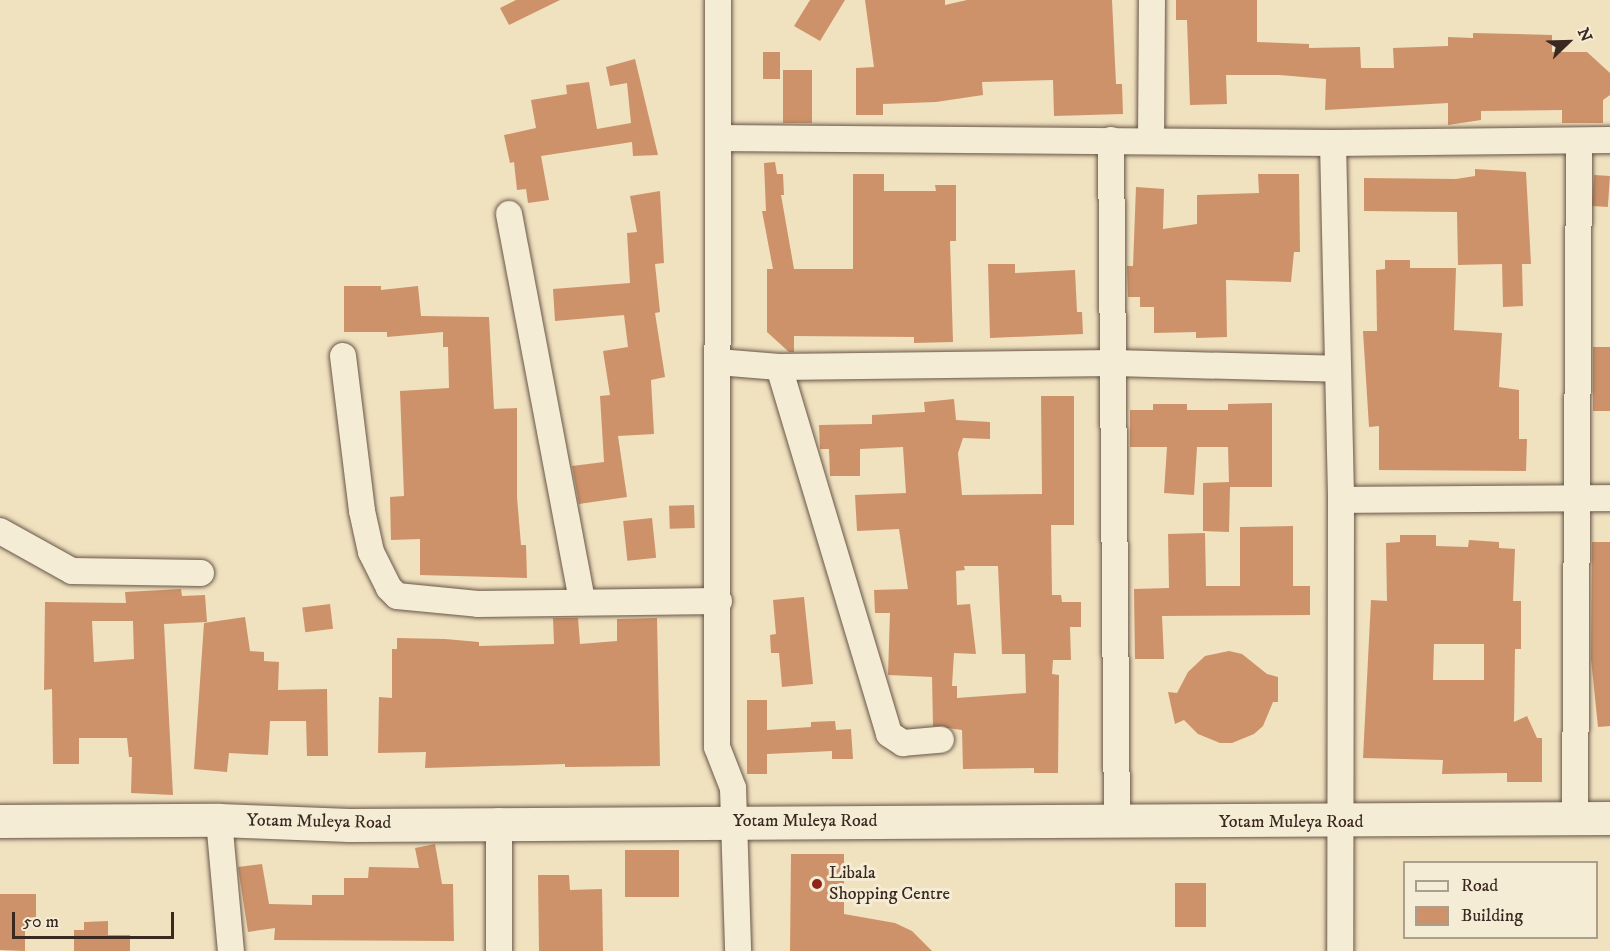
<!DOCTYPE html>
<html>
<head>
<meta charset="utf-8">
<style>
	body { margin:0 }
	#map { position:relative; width:1610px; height:951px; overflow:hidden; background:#f0e1bf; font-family:"IM FELL DW Pica",serif }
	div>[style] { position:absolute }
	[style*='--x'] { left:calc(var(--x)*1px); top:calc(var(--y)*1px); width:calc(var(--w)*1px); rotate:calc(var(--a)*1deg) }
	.building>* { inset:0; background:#cd926a; transform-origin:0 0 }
	.roads { filter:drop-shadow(0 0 2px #685748) drop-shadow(0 0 2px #685748) }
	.minor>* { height:26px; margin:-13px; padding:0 13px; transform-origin:13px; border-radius:13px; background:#f5ecd5 }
	.tertiary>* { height:33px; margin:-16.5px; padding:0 16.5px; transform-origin:16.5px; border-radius:16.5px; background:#f5ecd5 }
	.dots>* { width:16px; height:16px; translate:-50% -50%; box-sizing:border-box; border:3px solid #f5ecd5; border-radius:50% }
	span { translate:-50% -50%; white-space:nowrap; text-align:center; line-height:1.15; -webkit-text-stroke:6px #f5ecd5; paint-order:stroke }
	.street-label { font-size:18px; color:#3a2921 }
	.poi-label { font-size:18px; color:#3a2921 }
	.left { translate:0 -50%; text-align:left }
	.legend { position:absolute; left:1403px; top:861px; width:195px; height:78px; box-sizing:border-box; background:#f5ecd5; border:2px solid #aa9e8d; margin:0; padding:8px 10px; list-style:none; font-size:18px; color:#3a2921 }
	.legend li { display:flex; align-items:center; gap:12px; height:30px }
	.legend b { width:30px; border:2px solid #aa9e8d }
	.north { position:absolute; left:1538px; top:12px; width:60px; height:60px; -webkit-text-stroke:4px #f5ecd5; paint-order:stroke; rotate:67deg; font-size:16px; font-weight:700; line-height:24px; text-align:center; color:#3a2921 }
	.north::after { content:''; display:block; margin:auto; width:21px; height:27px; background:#3a2921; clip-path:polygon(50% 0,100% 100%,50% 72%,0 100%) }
	.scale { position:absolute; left:12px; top:912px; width:162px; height:27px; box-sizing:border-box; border:3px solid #3a2921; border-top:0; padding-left:8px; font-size:18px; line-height:21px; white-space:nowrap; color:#3a2921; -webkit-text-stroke:4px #f5ecd5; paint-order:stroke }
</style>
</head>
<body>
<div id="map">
	<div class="building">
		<i style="clip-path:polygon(516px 0,560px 0,509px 25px,500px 8px)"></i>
		<i style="clip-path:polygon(810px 0,845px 0,820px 41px,794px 26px)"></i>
		<i style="clip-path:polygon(865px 0,945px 0,945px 5px,967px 0,1112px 0,1116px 84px,1122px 84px,1123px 114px,1054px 116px,1053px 80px,982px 82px,983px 95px,936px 102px,883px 104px,883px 115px,856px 115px,856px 68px,874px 67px)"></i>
		<i style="clip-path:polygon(1176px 0,1257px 0,1257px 42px,1309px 44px,1309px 48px,1360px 47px,1361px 68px,1394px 68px,1393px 48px,1448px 46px,1448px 37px,1473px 38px,1473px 33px,1552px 35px,1552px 52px,1587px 52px,1610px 73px,1610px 95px,1603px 100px,1603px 123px,1562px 123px,1562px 110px,1481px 111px,1481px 120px,1448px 125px,1448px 103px,1325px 110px,1326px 79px,1280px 75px,1226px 75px,1227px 104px,1190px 105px,1187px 20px,1176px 20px)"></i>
		<i style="left:763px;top:52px;width:17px;height:27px"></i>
		<i style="clip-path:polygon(635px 59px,658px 155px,633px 156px,632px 142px,541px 156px,549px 200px,528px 203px,526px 189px,517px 190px,514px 162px,510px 163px,504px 135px,536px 128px,531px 100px,567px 94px,566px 85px,589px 82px,597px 129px,631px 123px,627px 83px,610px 86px,606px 67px)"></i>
		<i style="left:812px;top:70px;width:53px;height:29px;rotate:90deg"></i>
		<i style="clip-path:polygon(775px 162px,777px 174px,783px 174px,784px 195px,781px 195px,794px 269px,853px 269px,853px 174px,884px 174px,884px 191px,936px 191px,935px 185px,956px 185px,956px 241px,950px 241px,953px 342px,914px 343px,914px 337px,794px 336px,794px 352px,789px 352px,767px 332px,767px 269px,773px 269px,762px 211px,766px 211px,764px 163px)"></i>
		<i style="clip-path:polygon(1475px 169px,1526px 172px,1531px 264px,1522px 264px,1523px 306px,1503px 307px,1502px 264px,1458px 265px,1457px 212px,1364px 211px,1364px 178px,1456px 179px,1475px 176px)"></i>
		<i style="clip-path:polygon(1258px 174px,1299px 174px,1300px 252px,1294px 252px,1291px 282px,1226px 280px,1227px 337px,1196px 338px,1196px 332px,1154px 333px,1154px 307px,1140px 307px,1140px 297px,1128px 297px,1127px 266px,1133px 266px,1136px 187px,1164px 189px,1163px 229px,1197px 224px,1197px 195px,1259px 193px)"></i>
		<i style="left:1594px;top:175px;width:16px;height:31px;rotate:4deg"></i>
		<i style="clip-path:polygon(660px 191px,664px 263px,655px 264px,660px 312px,655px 313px,665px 377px,651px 380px,654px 434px,618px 436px,627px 497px,579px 504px,572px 466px,604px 462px,600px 396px,610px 395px,603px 351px,628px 347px,624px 315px,555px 321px,553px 289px,630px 283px,627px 233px,637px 232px,630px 196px)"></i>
		<i style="clip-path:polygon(1385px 260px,1410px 260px,1410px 268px,1456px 268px,1454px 330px,1502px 333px,1499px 387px,1519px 390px,1519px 439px,1527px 439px,1526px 471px,1379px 470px,1379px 426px,1369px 427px,1363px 331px,1377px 331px,1376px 270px,1385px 269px)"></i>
		<i style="clip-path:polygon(988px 264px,1015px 264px,1015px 273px,1075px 270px,1077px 312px,1082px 312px,1083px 334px,990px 338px)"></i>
		<i style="clip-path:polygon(344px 286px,381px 286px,381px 290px,418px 286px,421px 316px,489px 317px,494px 409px,517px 408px,517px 497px,521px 545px,526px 545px,527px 578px,420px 575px,420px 539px,391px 540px,390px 497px,404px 496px,400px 391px,449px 388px,448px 347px,443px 347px,443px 332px,387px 337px,387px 332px,344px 332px)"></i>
		<i style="left:1593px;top:347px;width:17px;height:64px"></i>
		<i style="clip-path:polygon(evenodd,1041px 396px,1074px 396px,1074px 525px,1051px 525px,1052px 595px,1061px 595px,1062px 602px,1081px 602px,1081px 627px,1070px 627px,1071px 660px,1053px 660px,1052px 674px,1059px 675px,1058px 773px,1034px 773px,1034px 768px,963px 769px,962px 730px,933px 726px,932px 677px,888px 675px,890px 613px,875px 613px,874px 590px,908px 589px,899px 529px,857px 531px,855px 495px,906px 493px,903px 447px,860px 449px,860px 476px,830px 476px,829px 449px,820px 449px,819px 425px,872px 424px,872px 415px,925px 412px,924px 402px,954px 399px,956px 420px,990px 422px,990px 439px,963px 438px,958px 453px,962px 495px,1042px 494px,1041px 396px,964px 566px,998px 566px,1002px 654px,1025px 654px,1026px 693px,957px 698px,957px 686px,952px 686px,954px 653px,976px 654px,970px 604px,957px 605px,956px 571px,965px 570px,964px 566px)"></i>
		<i style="clip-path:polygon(1272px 403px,1272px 487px,1230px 487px,1229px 532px,1203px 531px,1203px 483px,1229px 482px,1228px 447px,1197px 447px,1194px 495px,1164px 493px,1167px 447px,1130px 447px,1130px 410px,1153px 410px,1153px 404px,1187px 404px,1187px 410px,1228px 410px,1228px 404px)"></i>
		<i style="left:694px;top:505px;width:23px;height:25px;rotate:88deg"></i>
		<i style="left:652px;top:518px;width:40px;height:29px;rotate:84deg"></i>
		<i style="clip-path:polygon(1293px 526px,1293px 586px,1310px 586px,1310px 615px,1162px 616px,1164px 659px,1135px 659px,1134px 589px,1169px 588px,1168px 534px,1205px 533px,1206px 586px,1240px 586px,1240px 527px)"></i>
		<i style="clip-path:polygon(evenodd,1400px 535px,1436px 535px,1436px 546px,1468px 547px,1469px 540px,1499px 542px,1499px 548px,1515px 549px,1513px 601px,1521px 601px,1521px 649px,1515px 649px,1514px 722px,1527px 716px,1537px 738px,1542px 738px,1542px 782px,1507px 782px,1507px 773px,1442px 774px,1443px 760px,1363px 758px,1371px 600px,1387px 601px,1386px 543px,1400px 542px,1400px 535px,1434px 644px,1484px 644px,1484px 680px,1433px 680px,1434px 644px)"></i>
		<i style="clip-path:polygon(1592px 542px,1610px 542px,1610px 726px,1598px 727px,1591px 659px)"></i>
		<i style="clip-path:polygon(evenodd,181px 589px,182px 596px,205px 595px,207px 622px,164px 624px,173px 795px,131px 793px,132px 757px,129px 757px,127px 738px,79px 738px,79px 764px,53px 764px,52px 689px,44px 690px,45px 602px,126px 603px,125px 592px,181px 589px,92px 621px,133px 621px,134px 659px,94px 662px,92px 621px)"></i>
		<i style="clip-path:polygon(804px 597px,813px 684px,782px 687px,779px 653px,771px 653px,770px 635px,776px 634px,773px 600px)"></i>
		<i style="left:330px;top:604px;width:25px;height:28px;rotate:83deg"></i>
		<i style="clip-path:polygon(245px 617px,250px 651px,264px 652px,264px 661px,279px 662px,278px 690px,327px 689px,328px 756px,307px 756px,306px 721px,270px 721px,268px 755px,229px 753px,227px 772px,194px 769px,204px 623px)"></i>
		<i style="clip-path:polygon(553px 618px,578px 618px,580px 644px,617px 641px,617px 619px,657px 618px,660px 766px,565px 767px,565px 764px,425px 768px,426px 752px,378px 753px,379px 697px,392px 698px,392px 649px,397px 649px,397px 638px,445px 639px,479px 642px,479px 646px,554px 644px)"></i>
		<i style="clip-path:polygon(1229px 651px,1242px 654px,1267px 674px,1278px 677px,1278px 702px,1273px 702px,1263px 726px,1254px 734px,1232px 743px,1220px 743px,1198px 734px,1184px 720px,1175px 724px,1168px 692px,1177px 693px,1188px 672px,1205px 656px)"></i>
		<i style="clip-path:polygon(747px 700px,767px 700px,767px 730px,811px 727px,811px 722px,835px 721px,836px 730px,851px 729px,853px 759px,832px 759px,832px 751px,767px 754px,767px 774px,747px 774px)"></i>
		<i style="clip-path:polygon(435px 844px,442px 884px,453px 884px,454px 941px,274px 940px,275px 928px,248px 932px,238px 867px,262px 864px,269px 904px,312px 905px,312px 895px,344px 895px,344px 878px,368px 878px,369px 867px,419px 868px,415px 848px)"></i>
		<i style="left:625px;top:850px;width:54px;height:47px"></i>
		<i style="clip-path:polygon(791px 854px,844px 854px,844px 914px,895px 923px,912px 931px,932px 951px,790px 951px)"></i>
		<i style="clip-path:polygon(538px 875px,569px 875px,570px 890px,602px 889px,603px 951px,539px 951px)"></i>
		<i style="left:1175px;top:883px;width:31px;height:44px"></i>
		<i style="clip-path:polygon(0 894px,36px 894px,36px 917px,25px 918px,25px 951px,0 950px)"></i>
		<i style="clip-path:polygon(108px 921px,108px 935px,130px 935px,130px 951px,74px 951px,74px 930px,84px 930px,84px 922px)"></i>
	</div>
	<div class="roads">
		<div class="minor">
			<i style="--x:718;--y:0;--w:747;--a:90.08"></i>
			<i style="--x:717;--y:747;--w:44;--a:68.7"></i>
			<i style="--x:733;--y:788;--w:163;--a:88.2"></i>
			<i style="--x:718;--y:138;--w:615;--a:0.47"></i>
			<i style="--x:1333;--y:143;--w:277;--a:-0.6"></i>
			<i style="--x:1111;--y:140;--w:683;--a:89.5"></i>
			<i style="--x:1151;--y:140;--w:140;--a:-89.6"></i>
			<i style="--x:1333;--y:143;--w:357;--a:88.7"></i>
			<i style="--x:1341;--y:500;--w:451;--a:90.1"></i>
			<i style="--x:509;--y:214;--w:395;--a:79.3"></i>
			<i style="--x:343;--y:356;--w:156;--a:83"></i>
			<i style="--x:362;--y:511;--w:42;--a:77.6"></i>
			<i style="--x:371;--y:552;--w:40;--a:63.4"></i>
			<i style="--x:389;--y:588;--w:11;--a:45"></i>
			<i style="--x:397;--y:596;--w:81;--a:5.6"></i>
			<i style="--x:478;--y:604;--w:241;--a:-0.7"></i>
			<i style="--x:718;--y:362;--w:61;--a:4.7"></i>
			<i style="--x:779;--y:367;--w:335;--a:-0.7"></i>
			<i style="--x:1114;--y:363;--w:223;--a:1.5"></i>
			<i style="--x:779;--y:367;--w:383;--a:73.3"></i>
			<i style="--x:889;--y:734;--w:17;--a:33"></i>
			<i style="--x:903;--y:743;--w:38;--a:-5"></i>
			<i style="--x:1341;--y:500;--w:269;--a:-0.4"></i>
			<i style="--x:0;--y:531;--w:82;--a:29.1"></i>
			<i style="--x:72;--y:571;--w:129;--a:0.9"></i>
			<i style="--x:1575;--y:818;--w:677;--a:-89.66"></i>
			<i style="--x:219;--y:820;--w:132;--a:84.8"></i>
			<i style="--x:499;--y:821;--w:130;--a:90"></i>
		</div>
		<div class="tertiary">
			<i style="--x:0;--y:821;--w:219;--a:-0.3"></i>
			<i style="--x:219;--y:820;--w:130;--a:2.2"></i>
			<i style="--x:349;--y:825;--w:1261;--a:-0.32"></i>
		</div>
	</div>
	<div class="dots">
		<i style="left:817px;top:884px;background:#8f2418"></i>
	</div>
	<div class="street-label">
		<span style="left:805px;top:821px">Yotam Muleya Road</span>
		<span style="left:319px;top:822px;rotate:1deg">Yotam Muleya Road</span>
		<span style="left:1291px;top:822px">Yotam Muleya Road</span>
	</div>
	<div class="poi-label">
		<span class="left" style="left:829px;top:884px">Libala<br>Shopping Centre</span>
	</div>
	<ul class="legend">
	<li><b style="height:8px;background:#f5ecd5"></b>Road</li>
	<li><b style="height:16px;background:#cd926a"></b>Building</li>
	</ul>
	<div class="north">N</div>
	<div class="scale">50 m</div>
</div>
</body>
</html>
